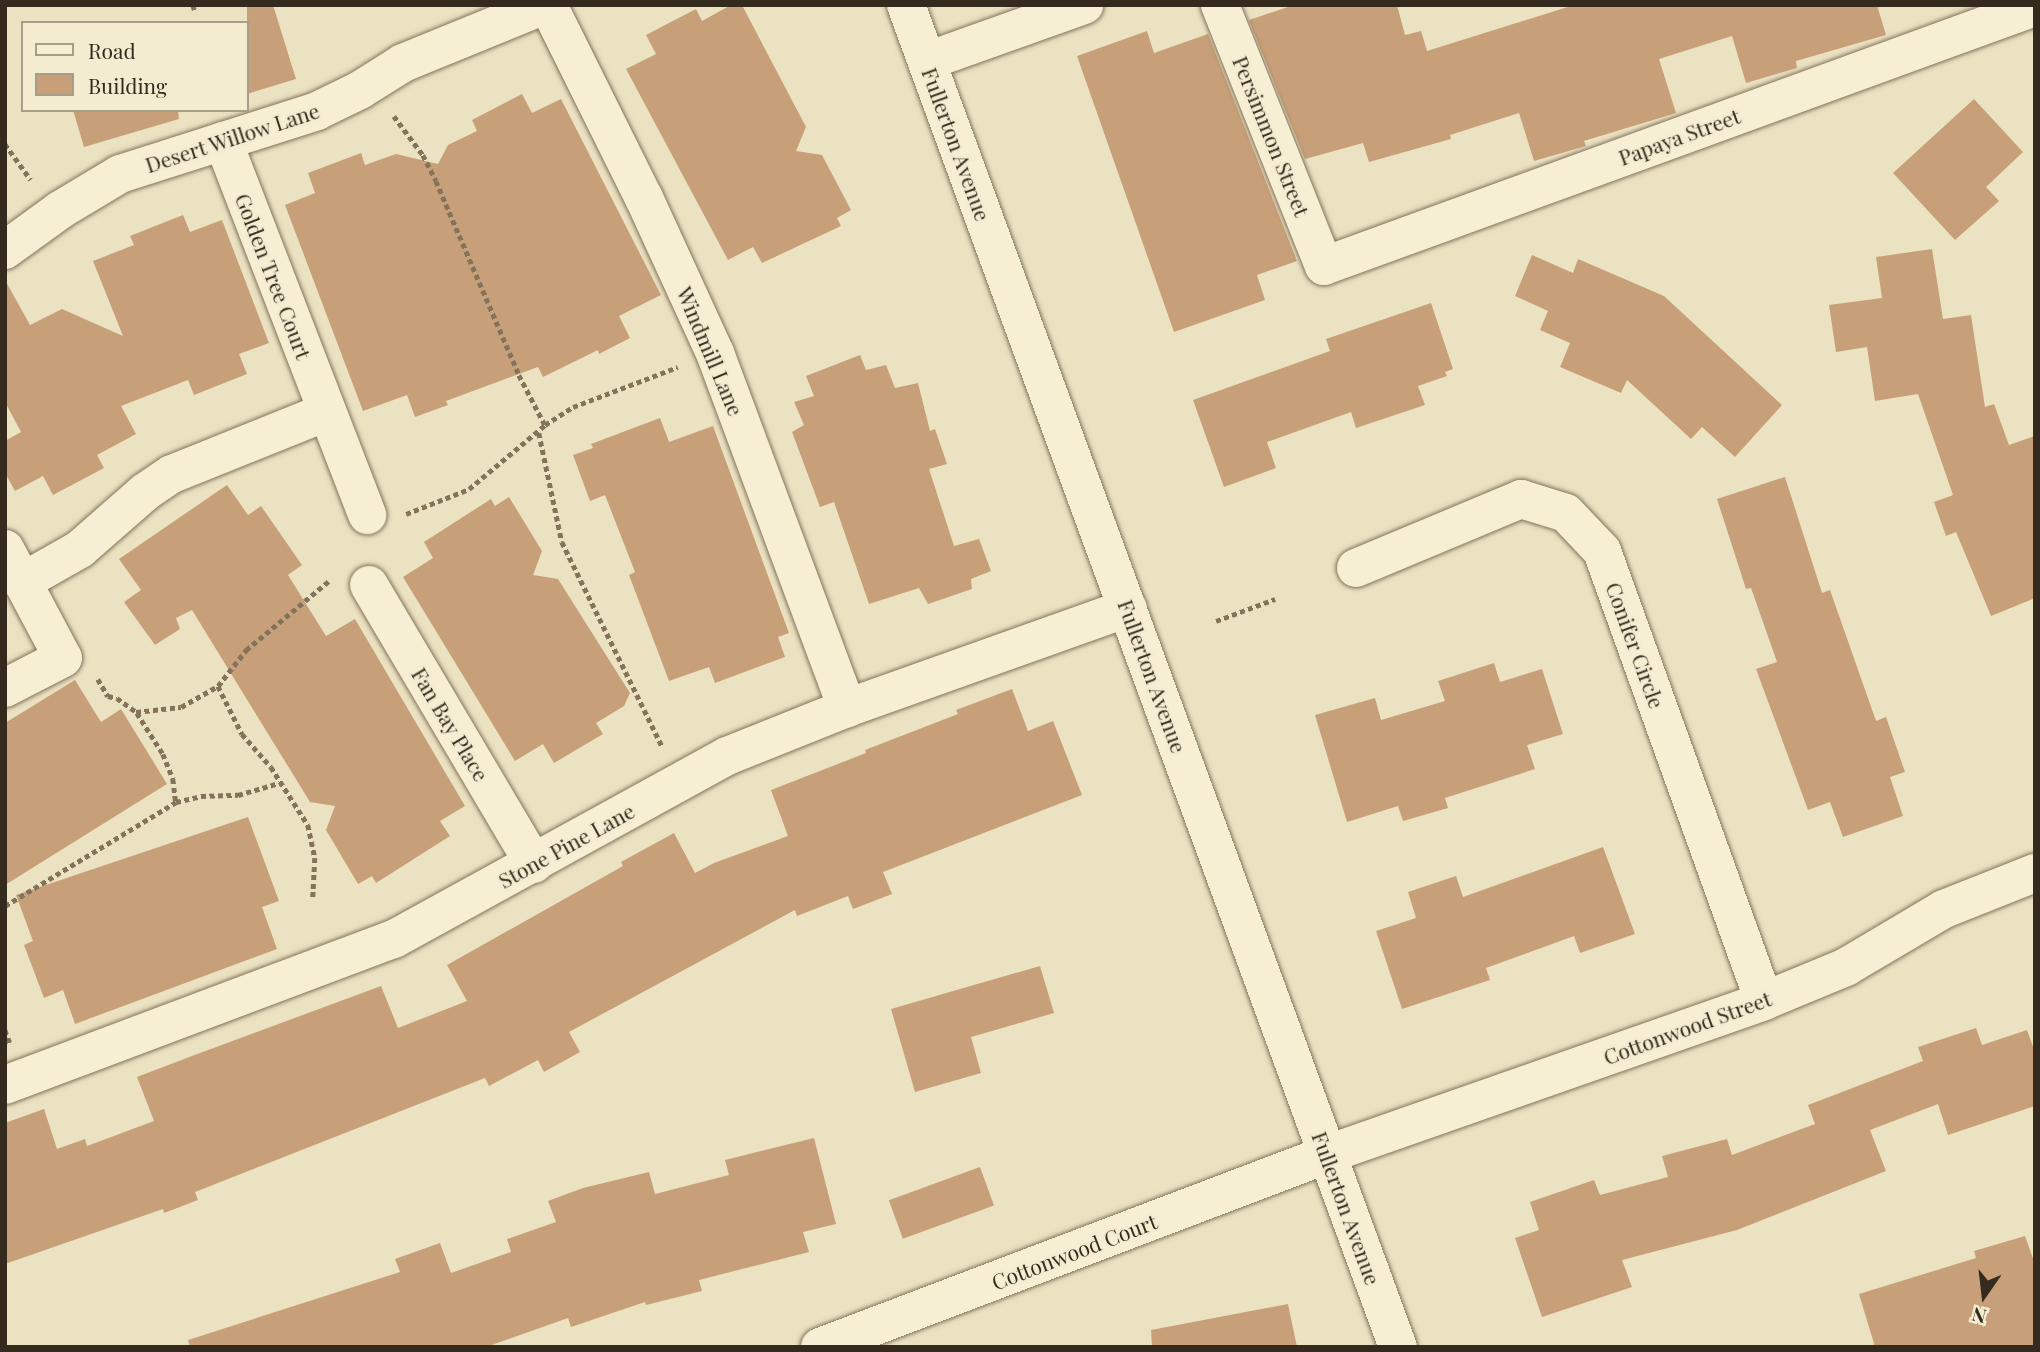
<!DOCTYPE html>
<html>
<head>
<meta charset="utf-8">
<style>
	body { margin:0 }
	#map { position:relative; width:2040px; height:1352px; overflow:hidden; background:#ebe2c1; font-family:"Playfair Display",serif }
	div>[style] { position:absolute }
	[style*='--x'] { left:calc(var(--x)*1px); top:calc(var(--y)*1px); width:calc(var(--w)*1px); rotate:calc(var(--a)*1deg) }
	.building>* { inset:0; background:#c7a079; transform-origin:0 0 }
	.path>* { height:4.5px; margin-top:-2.25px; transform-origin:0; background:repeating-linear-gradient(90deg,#84735a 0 5px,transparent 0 8.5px) }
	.roads { filter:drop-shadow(0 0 2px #84735a) drop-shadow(0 0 2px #84735a) }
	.minor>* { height:38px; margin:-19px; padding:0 19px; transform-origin:19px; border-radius:19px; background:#f7efd4 }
	.secondary>* { height:38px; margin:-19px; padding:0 19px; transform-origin:19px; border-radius:19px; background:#f7efd4 }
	span { translate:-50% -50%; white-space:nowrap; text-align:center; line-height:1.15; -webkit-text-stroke:5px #f3ecd1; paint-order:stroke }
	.street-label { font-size:21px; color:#342a1d }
	.frame { position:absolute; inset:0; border:7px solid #342a1d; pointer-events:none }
	.legend { position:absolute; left:21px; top:21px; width:228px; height:91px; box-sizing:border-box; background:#f3ecd1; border:2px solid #a79e89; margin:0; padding:9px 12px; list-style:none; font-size:21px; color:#342a1d }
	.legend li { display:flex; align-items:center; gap:14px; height:35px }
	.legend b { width:35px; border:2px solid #a79e89 }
	.north { position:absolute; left:1949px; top:1261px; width:70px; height:70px; -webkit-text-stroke:5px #f3ecd1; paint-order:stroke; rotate:194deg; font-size:19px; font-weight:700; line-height:28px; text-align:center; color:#342a1d }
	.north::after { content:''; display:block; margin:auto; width:24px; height:32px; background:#342a1d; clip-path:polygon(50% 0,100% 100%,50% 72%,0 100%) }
</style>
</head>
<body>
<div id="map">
	<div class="building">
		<i style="clip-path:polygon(247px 5px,273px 5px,296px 79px,247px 94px)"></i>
		<i style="clip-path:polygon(731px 5px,742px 5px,806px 127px,796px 151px,822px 155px,851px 210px,837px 218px,841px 226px,762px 263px,753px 247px,728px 260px,626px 69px,656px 54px,646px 35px,696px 9px,702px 21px)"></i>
		<i style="clip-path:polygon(1294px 5px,1397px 5px,1405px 35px,1421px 31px,1427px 51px,1574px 5px,1877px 5px,1886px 35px,1796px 61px,1797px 68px,1746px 83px,1732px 36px,1659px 59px,1676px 113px,1584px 141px,1586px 146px,1534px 161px,1519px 113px,1450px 135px,1451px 139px,1369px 162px,1363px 143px,1305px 159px,1249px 20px)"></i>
		<i style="clip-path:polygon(1147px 31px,1154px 53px,1208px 34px,1297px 261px,1257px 275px,1265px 300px,1174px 332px,1077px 56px)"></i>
		<i style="clip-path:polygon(522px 94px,532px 113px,561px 99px,661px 295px,619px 316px,630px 338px,599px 354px,598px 350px,543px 377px,538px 367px,446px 401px,448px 405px,415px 417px,407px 395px,363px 411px,285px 205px,315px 193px,308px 173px,361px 153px,365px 165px,396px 154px,438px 164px,448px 145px,477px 131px,472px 120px)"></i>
		<i style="clip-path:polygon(1974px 99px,2023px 152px,1986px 187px,1999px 201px,1955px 240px,1893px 173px)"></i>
		<i style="clip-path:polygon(73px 110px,178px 110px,179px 119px,84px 147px)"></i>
		<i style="clip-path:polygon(183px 215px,190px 232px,222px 220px,269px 343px,239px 354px,247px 374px,194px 395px,188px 380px,121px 406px,136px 434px,97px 455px,104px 468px,53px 495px,43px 476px,15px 491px,5px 473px,5px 441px,21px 432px,5px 402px,5px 280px,30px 325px,62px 309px,123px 336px,93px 261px,134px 245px,130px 236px)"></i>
		<i style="clip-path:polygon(1932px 249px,1943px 319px,1971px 315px,1985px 407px,1994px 404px,2009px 445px,2035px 436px,2035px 598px,1991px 616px,1956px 532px,1946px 536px,1934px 502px,1953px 495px,1918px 394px,1875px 401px,1867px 347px,1836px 352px,1829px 305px,1882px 298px,1876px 257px)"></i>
		<i style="clip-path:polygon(1532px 255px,1573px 273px,1578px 259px,1664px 296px,1782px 405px,1735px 457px,1702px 427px,1691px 439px,1627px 380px,1621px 393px,1560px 367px,1570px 343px,1540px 330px,1548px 311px,1515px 296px)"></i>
		<i style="clip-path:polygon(1431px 303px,1453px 369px,1445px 372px,1447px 376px,1418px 386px,1425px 405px,1356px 428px,1351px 412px,1267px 442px,1276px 468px,1224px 487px,1193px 400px,1330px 351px,1326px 339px)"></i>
		<i style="clip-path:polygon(860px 355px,866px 370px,886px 365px,895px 388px,918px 383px,930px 431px,935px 429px,947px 464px,929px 469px,954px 546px,979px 539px,991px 571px,971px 579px,972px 589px,928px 604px,919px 588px,869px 604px,834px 502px,820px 507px,792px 432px,804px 425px,794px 402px,814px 396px,806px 376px)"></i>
		<i style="clip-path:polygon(660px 418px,669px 442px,713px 426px,789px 633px,778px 637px,785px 657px,715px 683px,709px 667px,669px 681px,629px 575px,635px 572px,605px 495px,590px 501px,573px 455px,593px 448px,591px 444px)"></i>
		<i style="clip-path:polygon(1785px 477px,1822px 593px,1830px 590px,1876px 721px,1886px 717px,1905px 772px,1890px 777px,1903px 816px,1843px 837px,1830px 802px,1808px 810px,1756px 669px,1777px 662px,1751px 588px,1746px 589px,1717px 499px)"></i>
		<i style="clip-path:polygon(227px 485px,248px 515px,261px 506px,302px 565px,288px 575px,326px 636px,355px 619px,465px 806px,440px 821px,450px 836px,376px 883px,372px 876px,358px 884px,326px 830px,335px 806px,310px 802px,192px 610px,176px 618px,180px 629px,155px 645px,124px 602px,141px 590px,119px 559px)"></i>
		<i style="clip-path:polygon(509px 497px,542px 551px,533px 575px,558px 579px,630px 693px,624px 706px,596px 723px,603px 734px,554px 763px,543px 744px,515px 761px,403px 577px,433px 558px,424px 542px,491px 499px,495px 506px)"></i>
		<i style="clip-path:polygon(1494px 663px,1500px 682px,1542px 669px,1563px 734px,1527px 745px,1535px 769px,1445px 798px,1448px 808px,1403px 821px,1398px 806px,1347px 822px,1315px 715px,1375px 698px,1381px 720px,1445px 701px,1438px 681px)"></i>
		<i style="clip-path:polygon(75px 680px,101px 722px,121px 709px,167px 784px,5px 885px,5px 723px)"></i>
		<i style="clip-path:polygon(1012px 689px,1028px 731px,1053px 721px,1082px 795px,883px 872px,892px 894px,853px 909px,848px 896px,797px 916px,795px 910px,569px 1032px,580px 1052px,544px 1072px,538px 1060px,489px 1086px,485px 1078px,195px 1192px,198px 1200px,164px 1213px,163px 1209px,5px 1264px,5px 1123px,44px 1109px,57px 1149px,85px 1139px,87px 1146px,154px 1121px,137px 1077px,192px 1056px,381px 986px,398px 1028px,467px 1001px,447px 965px,623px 866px,621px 862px,674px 833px,695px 873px,714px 863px,788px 836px,771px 790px,866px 753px,865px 750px,958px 714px,956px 710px)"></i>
		<i style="clip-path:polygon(248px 817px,279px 901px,262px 907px,277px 949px,75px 1024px,63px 990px,44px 998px,24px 945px,33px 941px,16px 895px)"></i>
		<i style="clip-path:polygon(1603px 847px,1635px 934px,1580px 953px,1574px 936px,1486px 968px,1490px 980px,1402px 1009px,1376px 931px,1416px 918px,1408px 892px,1456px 876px,1463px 897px)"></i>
		<i style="clip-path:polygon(1040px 966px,1054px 1013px,971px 1037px,981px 1073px,915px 1092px,891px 1009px)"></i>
		<i style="clip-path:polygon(1976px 1028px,1982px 1045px,2027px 1030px,2035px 1052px,2035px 1106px,1948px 1135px,1938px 1104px,1870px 1130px,1886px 1171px,1737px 1230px,1622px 1260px,1632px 1287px,1542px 1317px,1515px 1238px,1539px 1230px,1530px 1202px,1594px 1180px,1600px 1195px,1668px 1177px,1662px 1156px,1727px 1139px,1732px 1155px,1815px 1124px,1808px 1105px,1923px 1061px,1918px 1047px)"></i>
		<i style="clip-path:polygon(814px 1138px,836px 1224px,803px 1232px,809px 1252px,699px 1280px,702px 1291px,646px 1305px,645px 1302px,571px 1327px,568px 1318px,486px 1347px,190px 1347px,188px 1340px,400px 1272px,395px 1259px,440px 1243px,451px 1273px,511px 1252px,507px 1239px,556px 1222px,548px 1201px,583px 1188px,649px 1172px,655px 1194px,729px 1175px,725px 1160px)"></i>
		<i style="left:980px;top:1167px;width:41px;height:97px;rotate:70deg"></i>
		<i style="clip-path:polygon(2025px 1236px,2035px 1264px,2035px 1347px,1875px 1347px,1859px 1294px,1976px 1258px,1974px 1251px)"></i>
		<i style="clip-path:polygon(1288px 1304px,1297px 1347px,1152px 1347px,1151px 1330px)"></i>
	</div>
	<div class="path">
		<i style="--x:193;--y:5;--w:6;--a:72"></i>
		<i style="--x:394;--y:116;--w:49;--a:53.4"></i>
		<i style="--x:423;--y:155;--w:29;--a:63"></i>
		<i style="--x:436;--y:181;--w:211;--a:66.8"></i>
		<i style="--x:519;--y:375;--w:56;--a:62.5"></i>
		<i style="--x:5;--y:144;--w:44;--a:54.2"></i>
		<i style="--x:539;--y:433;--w:111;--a:78.1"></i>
		<i style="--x:562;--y:542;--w:227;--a:63.9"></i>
		<i style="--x:406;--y:514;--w:68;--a:-21.6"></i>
		<i style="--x:469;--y:489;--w:99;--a:-40.1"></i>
		<i style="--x:545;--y:425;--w:33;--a:-33"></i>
		<i style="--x:573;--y:407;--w:112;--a:-20.9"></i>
		<i style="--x:1216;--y:621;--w:63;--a:-20.4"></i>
		<i style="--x:98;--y:679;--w:20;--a:60"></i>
		<i style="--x:108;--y:696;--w:9;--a:13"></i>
		<i style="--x:117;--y:698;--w:24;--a:36"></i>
		<i style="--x:136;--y:712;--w:45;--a:-6.3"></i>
		<i style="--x:181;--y:707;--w:43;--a:-29.6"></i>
		<i style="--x:218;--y:686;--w:46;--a:-52.1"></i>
		<i style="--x:246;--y:650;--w:109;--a:-39.8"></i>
		<i style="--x:218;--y:686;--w:54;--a:63.4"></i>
		<i style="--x:242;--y:734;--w:44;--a:48.7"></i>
		<i style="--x:271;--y:767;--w:69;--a:57.5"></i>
		<i style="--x:308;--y:825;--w:34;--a:78"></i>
		<i style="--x:315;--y:858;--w:40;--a:92.9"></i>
		<i style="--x:137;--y:713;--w:49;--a:57.6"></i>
		<i style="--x:163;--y:754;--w:27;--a:68"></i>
		<i style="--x:173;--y:779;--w:23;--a:83"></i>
		<i style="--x:5;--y:906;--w:200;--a:-31.3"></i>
		<i style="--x:176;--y:802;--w:26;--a:-13"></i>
		<i style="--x:201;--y:796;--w:37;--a:-2"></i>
		<i style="--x:238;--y:795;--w:43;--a:-16.3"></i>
		<i style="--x:5;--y:1030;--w:14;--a:69"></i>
	</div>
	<div class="roads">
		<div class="minor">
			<i style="--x:548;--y:5;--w:216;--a:63.6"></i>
			<i style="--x:644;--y:198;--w:170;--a:65.4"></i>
			<i style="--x:715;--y:353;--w:379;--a:69.6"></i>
			<i style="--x:1220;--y:5;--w:281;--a:68.3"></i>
			<i style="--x:1324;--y:266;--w:757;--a:-20.02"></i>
			<i style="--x:927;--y:61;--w:167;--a:-19.6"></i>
			<i style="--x:223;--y:141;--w:401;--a:68.9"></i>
			<i style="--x:5;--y:250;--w:68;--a:-36"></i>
			<i style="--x:60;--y:210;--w:70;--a:-31"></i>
			<i style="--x:120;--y:174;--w:207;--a:-17.7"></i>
			<i style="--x:317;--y:111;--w:48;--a:-26"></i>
			<i style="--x:360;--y:90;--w:51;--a:-32.1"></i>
			<i style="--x:403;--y:63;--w:153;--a:-22.2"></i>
			<i style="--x:5;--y:549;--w:123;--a:62"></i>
			<i style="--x:63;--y:658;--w:65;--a:152.7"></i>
			<i style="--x:1356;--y:568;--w:179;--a:-22.7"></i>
			<i style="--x:1521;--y:499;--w:47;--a:17.3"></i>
			<i style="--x:1566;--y:513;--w:52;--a:46.5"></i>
			<i style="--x:1602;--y:551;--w:478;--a:70.2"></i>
			<i style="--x:22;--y:582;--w:67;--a:-29.6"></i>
			<i style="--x:80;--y:549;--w:86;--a:-41.2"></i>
			<i style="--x:145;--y:492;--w:32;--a:-34"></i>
			<i style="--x:172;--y:474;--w:166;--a:-21.9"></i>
			<i style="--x:369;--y:585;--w:324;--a:59.4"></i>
			<i style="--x:5;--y:1085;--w:415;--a:-20.6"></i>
			<i style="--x:394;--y:939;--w:380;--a:-28.8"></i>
			<i style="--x:727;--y:756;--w:129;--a:-21.8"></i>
			<i style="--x:847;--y:708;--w:298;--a:-19.6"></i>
			<i style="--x:820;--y:1347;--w:543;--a:-20.8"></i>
			<i style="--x:1328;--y:1154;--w:462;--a:-19.3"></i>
			<i style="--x:1764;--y:1001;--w:89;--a:-22.5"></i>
			<i style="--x:1846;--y:967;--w:114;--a:-30.6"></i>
			<i style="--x:1944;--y:909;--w:98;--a:-21.6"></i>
		</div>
		<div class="secondary">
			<i style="--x:906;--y:5;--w:1429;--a:69.87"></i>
		</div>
	</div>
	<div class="street-label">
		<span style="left:1272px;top:136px;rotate:68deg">Persimmon Street</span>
		<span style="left:1679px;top:136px;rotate:-20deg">Papaya Street</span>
		<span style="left:232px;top:137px;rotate:-18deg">Desert Willow Lane</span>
		<span style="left:957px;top:144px;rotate:70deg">Fullerton Avenue</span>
		<span style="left:274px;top:276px;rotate:69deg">Golden Tree Court</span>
		<span style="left:711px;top:351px;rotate:67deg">Windmill Lane</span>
		<span style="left:1636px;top:645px;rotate:70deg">Conifer Circle</span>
		<span style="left:1153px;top:676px;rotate:70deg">Fullerton Avenue</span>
		<span style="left:451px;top:724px;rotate:59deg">Fan Bay Place</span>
		<span style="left:566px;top:845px;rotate:-29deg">Stone Pine Lane</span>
		<span style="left:1687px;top:1027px;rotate:-20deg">Cottonwood Street</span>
		<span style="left:1347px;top:1208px;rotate:70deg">Fullerton Avenue</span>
		<span style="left:1074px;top:1251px;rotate:-21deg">Cottonwood Court</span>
	</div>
	<div class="frame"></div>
	<ul class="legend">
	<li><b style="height:9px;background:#f7efd4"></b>Road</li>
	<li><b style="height:19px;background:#c7a079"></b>Building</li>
	</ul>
	<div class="north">N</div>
</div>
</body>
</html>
